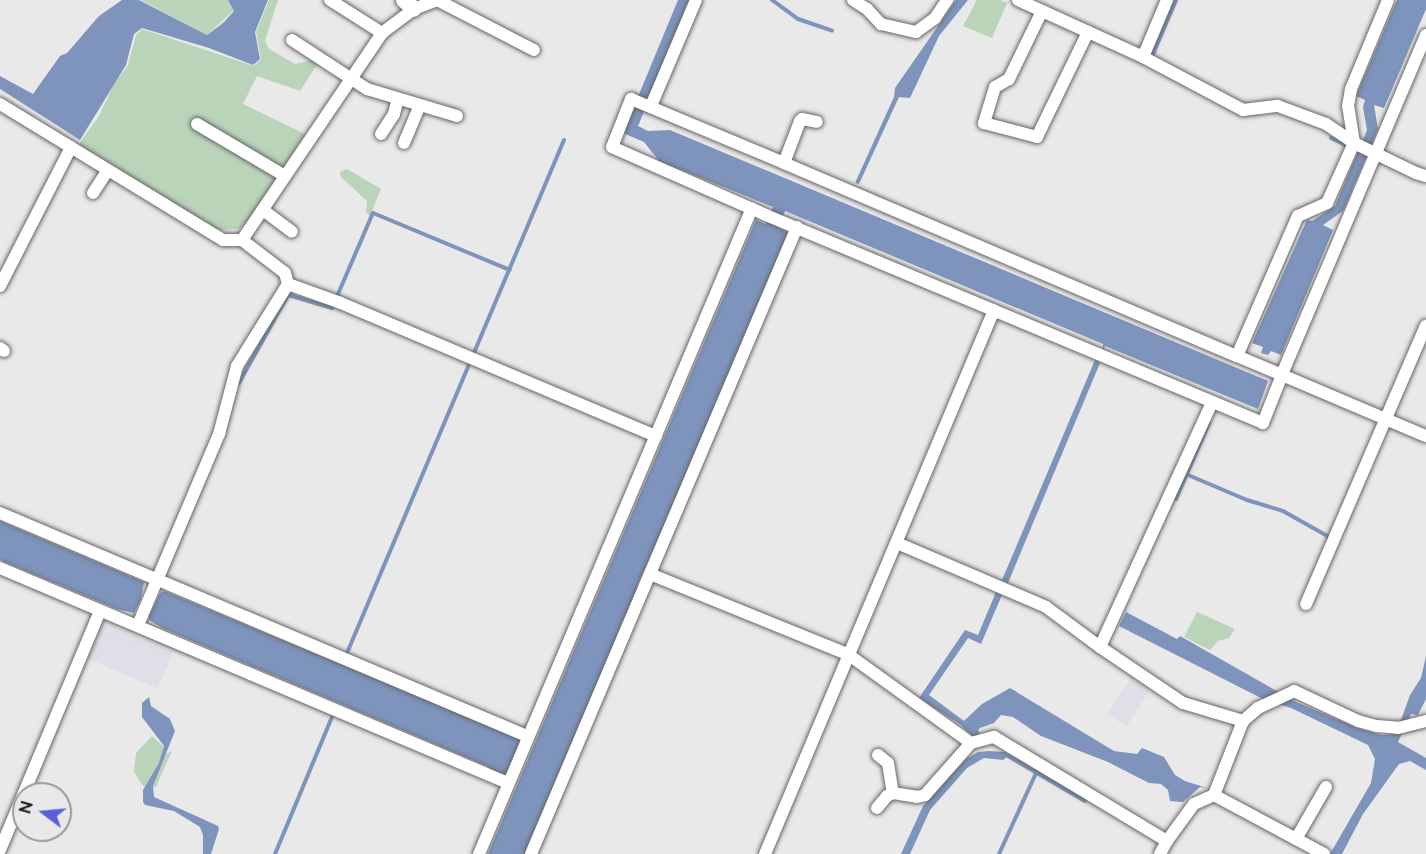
<!DOCTYPE html>
<html>
<head>
<meta charset="utf-8">
<style>
	body { margin:0 }
	#map { position:relative; width:1426px; height:854px; overflow:hidden; background:#e9e9ea; font-family:Raleway,sans-serif }
	div>[style] { position:absolute }
	[style*='--x'] { left:calc(var(--x)*1px); top:calc(var(--y)*1px); width:calc(var(--w)*1px); rotate:calc(var(--a)*1deg) }
	.built>* { inset:0; background:#dfdfe8; transform-origin:0 0 }
	.green>* { inset:0; background:#b9d4b9 }
	.water>* { inset:0; background:#7e94bc }
	.stream>* { height:4px; margin:-2px; padding:0 2px; transform-origin:2px; border-radius:2px; background:#7e94bc }
	.roads { filter:drop-shadow(0 0 2px #656566) drop-shadow(0 0 2px #656566) }
	.street>* { height:12px; margin:-6px; padding:0 6px; transform-origin:6px; border-radius:6px; background:#fff }
	.secondary>* { height:16px; margin:-8px; padding:0 8px; transform-origin:8px; border-radius:8px; background:#fff }
	span { translate:-50% -50%; white-space:nowrap; text-align:center; line-height:1.15; -webkit-text-stroke:4.5px #e9e9ea; paint-order:stroke }
	.north { position:absolute; left:12px; top:782px; width:60px; height:60px; box-sizing:border-box; background:#e9e9ea; border:2px solid #99999a; border-radius:50%; rotate:286deg; font-size:16px; font-weight:700; line-height:24px; text-align:center; color:#212121 }
	.north::after { content:''; display:block; margin:auto; width:21px; height:27px; background:#5a60d8; clip-path:polygon(50% 0,100% 100%,50% 72%,0 100%) }
</style>
</head>
<body>
<div id="map">
	<div class="built">
		<i style="clip-path:polygon(108px 624px,173px 652px,158px 689px,87px 658px,101px 626px)"></i>
		<i style="left:1131px;top:678px;width:23px;height:43px;rotate:34deg"></i>
	</div>
	<div class="green">
		<i style="clip-path:polygon(141px 0,228px 0,234px 10px,207px 35px)"></i>
		<i style="clip-path:polygon(269px 0,278px 0,265px 41px,269px 49px,295px 64px,313px 60px,318px 63px,300px 91px,257px 76px,243px 104px,305px 134px,251px 220px,238px 229px,219px 230px,206px 226px,79px 144px,99px 116px,114px 84px,128px 65px,136px 35px,142px 29px,254px 66px,261px 59px,256px 32px)"></i>
		<i style="clip-path:polygon(977px 0,1000px 0,1007px 3px,992px 38px,963px 26px)"></i>
		<i style="clip-path:polygon(347px 169px,381px 189px,370px 216px,366px 212px,367px 201px,341px 177px,340px 172px)"></i>
		<i style="clip-path:polygon(1197px 612px,1235px 629px,1229px 638px,1218px 641px,1210px 650px,1184px 637px)"></i>
		<i style="clip-path:polygon(152px 736px,163px 746px,165px 755px,172px 751px,156px 787px,143px 786px,134px 772px,136px 753px)"></i>
	</div>
	<div class="water">
		<i style="clip-path:polygon(122px 0,139px 0,207px 35px,223px 23px,234px 11px,228px 0,268px 0,255px 32px,260px 59px,253px 65px,209px 48px,142px 28px,134px 34px,126px 65px,80px 140px,0 89px,0 76px,33px 94px,60px 56px,67px 53px,99px 16px)"></i>
		<i style="clip-path:polygon(678px 0,691px 0,638px 126px,648px 131px,670px 130px,1268px 381px,1258px 409px,1105px 346px,1103px 351px,1103px 344px,785px 211px,778px 227px,788px 233px,712px 419px,637px 586px,639px 587px,525px 854px,488px 854px,756px 220px,766px 224px,773px 207px,659px 161px,644px 142px,623px 133px)"></i>
		<i style="clip-path:polygon(956px 0,968px 0,939px 36px,910px 98px,899px 97px,859px 184px,855px 183px,894px 97px,895px 88px)"></i>
		<i style="clip-path:polygon(1397px 0,1426px 0,1426px 9px,1384px 108px,1374px 105px,1378px 129px,1343px 211px,1323px 225px,1333px 230px,1281px 355px,1271px 351px,1268px 355px,1261px 353px,1263px 347px,1252px 343px,1307px 220px,1312px 221px,1335px 206px,1367px 130px,1363px 107px,1365px 100px,1356px 96px)"></i>
		<i style="clip-path:polygon(1095px 360px,1100px 363px,1008px 583px,1002px 580px)"></i>
		<i style="clip-path:polygon(0 521px,144px 582px,141px 599px,134px 613px,117px 609px,0 560px)"></i>
		<i style="clip-path:polygon(164px 591px,519px 738px,521px 741px,508px 773px,503px 775px,490px 770px,489px 767px,162px 628px,149px 620px,149px 616px,160px 593px)"></i>
		<i style="clip-path:polygon(996px 592px,1002px 595px,981px 644px,968px 638px,929px 695px,964px 721px,982px 704px,1010px 688px,1114px 751px,1137px 754px,1142px 748px,1164px 757px,1175px 775px,1185px 781px,1207px 788px,1200px 787px,1183px 802px,1170px 801px,1168px 790px,1161px 784px,1149px 783px,1108px 762px,1041px 736px,1013px 717px,1001px 715px,994px 723px,980px 728px,978px 730px,980px 733px,973px 737px,961px 725px,919px 698px,965px 630px,978px 635px)"></i>
		<i style="clip-path:polygon(1126px 612px,1177px 639px,1180px 636px,1296px 702px,1360px 729px,1382px 735px,1394px 734px,1397px 731px,1410px 695px,1421px 678px,1426px 656px,1426px 699px,1418px 715px,1411px 714px,1398px 742px,1426px 758px,1426px 770px,1410px 761px,1399px 764px,1363px 814px,1342px 854px,1330px 854px,1371px 783px,1375px 759px,1368px 745px,1291px 708px,1263px 699px,1119px 626px)"></i>
		<i style="clip-path:polygon(149px 697px,151px 706px,170px 719px,175px 731px,153px 786px,154px 797px,218px 826px,219px 829px,211px 854px,203px 854px,203px 835px,200px 827px,174px 811px,145px 805px,143px 802px,143px 790px,159px 763px,164px 746px,142px 717px,142px 703px)"></i>
		<i style="clip-path:polygon(989px 751px,1006px 752px,1008px 756px,1003px 760px,984px 758px,967px 768px,930px 810px,910px 854px,901px 854px,923px 806px,966px 759px,978px 752px)"></i>
	</div>
	<div class="stream">
		<i style="--x:772;--y:0;--w:32;--a:36"></i>
		<i style="--x:798;--y:19;--w:36;--a:19"></i>
		<i style="--x:1153;--y:54;--w:59;--a:-66.9"></i>
		<i style="--x:1331;--y:138;--w:17;--a:25"></i>
		<i style="--x:239;--y:383;--w:101;--a:-60.9"></i>
		<i style="--x:288;--y:295;--w:46;--a:16.5"></i>
		<i style="--x:332;--y:308;--w:103;--a:-66.7"></i>
		<i style="--x:373;--y:213;--w:148;--a:22.6"></i>
		<i style="--x:1188;--y:475;--w:64;--a:23"></i>
		<i style="--x:1247;--y:500;--w:38;--a:17"></i>
		<i style="--x:1283;--y:511;--w:53;--a:29.5"></i>
		<i style="--x:1329;--y:537;--w:3;--a:108"></i>
		<i style="--x:1176;--y:499;--w:83;--a:-66.5"></i>
		<i style="--x:347;--y:653;--w:557;--a:-67.07"></i>
		<i style="--x:1008;--y:756;--w:89;--a:30.3"></i>
		<i style="--x:275;--y:854;--w:151;--a:-67.4"></i>
		<i style="--x:999;--y:854;--w:91;--a:-65.4"></i>
	</div>
	<div class="roads">
		<div class="street">
			<i style="--x:330;--y:0;--w:62;--a:32.4"></i>
			<i style="--x:437;--y:0;--w:109;--a:27.3"></i>
			<i style="--x:853;--y:0;--w:17;--a:33"></i>
			<i style="--x:867;--y:9;--w:21;--a:47"></i>
			<i style="--x:881;--y:24;--w:36;--a:13"></i>
			<i style="--x:916;--y:32;--w:24;--a:-36"></i>
			<i style="--x:935;--y:18;--w:22;--a:-56"></i>
			<i style="--x:1018;--y:0;--w:137;--a:24.5"></i>
			<i style="--x:1143;--y:57;--w:113;--a:27.9"></i>
			<i style="--x:1243;--y:110;--w:35;--a:-7"></i>
			<i style="--x:1278;--y:106;--w:51;--a:20.6"></i>
			<i style="--x:1326;--y:124;--w:34;--a:34"></i>
			<i style="--x:1354;--y:143;--w:69;--a:25.8"></i>
			<i style="--x:1416;--y:173;--w:10;--a:17"></i>
			<i style="--x:1042;--y:11;--w:76;--a:115.9"></i>
			<i style="--x:1009;--y:79;--w:16;--a:150"></i>
			<i style="--x:995;--y:87;--w:38;--a:107"></i>
			<i style="--x:984;--y:123;--w:55;--a:14.8"></i>
			<i style="--x:1037;--y:137;--w:117;--a:-64.1"></i>
			<i style="--x:1426;--y:35;--w:369;--a:113"></i>
			<i style="--x:1282;--y:375;--w:52;--a:111.6"></i>
			<i style="--x:1263;--y:423;--w:539;--a:-157.29"></i>
			<i style="--x:766;--y:215;--w:168;--a:-156.2"></i>
			<i style="--x:612;--y:147;--w:52;--a:-68.4"></i>
			<i style="--x:631;--y:99;--w:166;--a:22.7"></i>
			<i style="--x:784;--y:163;--w:492;--a:23.1"></i>
			<i style="--x:1237;--y:356;--w:49;--a:22.9"></i>
			<i style="--x:1282;--y:375;--w:156;--a:23"></i>
			<i style="--x:292;--y:40;--w:90;--a:33.2"></i>
			<i style="--x:367;--y:89;--w:94;--a:16.7"></i>
			<i style="--x:1143;--y:57;--w:62;--a:-67.2"></i>
			<i style="--x:0;--y:104;--w:261;--a:31.4"></i>
			<i style="--x:223;--y:240;--w:19;--a:0"></i>
			<i style="--x:242;--y:240;--w:54;--a:37.5"></i>
			<i style="--x:285;--y:273;--w:11;--a:75"></i>
			<i style="--x:288;--y:284;--w:97;--a:121.9"></i>
			<i style="--x:237;--y:366;--w:70;--a:104.8"></i>
			<i style="--x:219;--y:434;--w:207;--a:113"></i>
			<i style="--x:651;--y:106;--w:115;--a:-67"></i>
			<i style="--x:197;--y:124;--w:102;--a:30.6"></i>
			<i style="--x:381;--y:134;--w:24;--a:-57"></i>
			<i style="--x:394;--y:114;--w:16;--a:-76"></i>
			<i style="--x:404;--y:143;--w:41;--a:-67.2"></i>
			<i style="--x:784;--y:163;--w:45;--a:-69.1"></i>
			<i style="--x:800;--y:121;--w:3;--a:-45"></i>
			<i style="--x:802;--y:119;--w:15;--a:11"></i>
			<i style="--x:93;--y:193;--w:27;--a:-57"></i>
			<i style="--x:263;--y:210;--w:36;--a:37"></i>
			<i style="--x:242;--y:240;--w:250;--a:-55.9"></i>
			<i style="--x:382;--y:33;--w:40;--a:-37"></i>
			<i style="--x:414;--y:9;--w:26;--a:-21"></i>
			<i style="--x:288;--y:284;--w:56;--a:19.7"></i>
			<i style="--x:341;--y:303;--w:342;--a:22.9"></i>
			<i style="--x:0;--y:286;--w:156;--a:-62.9"></i>
			<i style="--x:0;--y:348;--w:5;--a:37"></i>
			<i style="--x:1237;--y:356;--w:153;--a:-66.5"></i>
			<i style="--x:1298;--y:216;--w:32;--a:-24"></i>
			<i style="--x:1327;--y:203;--w:66;--a:-65.8"></i>
			<i style="--x:1354;--y:143;--w:37;--a:-99"></i>
			<i style="--x:1348;--y:106;--w:17;--a:-80"></i>
			<i style="--x:1351;--y:89;--w:96;--a:-67.4"></i>
			<i style="--x:0;--y:513;--w:572;--a:22.94"></i>
			<i style="--x:897;--y:543;--w:162;--a:23.2"></i>
			<i style="--x:1046;--y:607;--w:67;--a:36.5"></i>
			<i style="--x:1100;--y:647;--w:269;--a:-65.4"></i>
			<i style="--x:0;--y:568;--w:552;--a:22.94"></i>
			<i style="--x:650;--y:574;--w:215;--a:22.1"></i>
			<i style="--x:849;--y:655;--w:150;--a:35.8"></i>
			<i style="--x:1306;--y:604;--w:303;--a:-66.7"></i>
			<i style="--x:1100;--y:647;--w:100;--a:34"></i>
			<i style="--x:1183;--y:703;--w:63;--a:16.7"></i>
			<i style="--x:878;--y:755;--w:13;--a:39"></i>
			<i style="--x:888;--y:763;--w:30;--a:81"></i>
			<i style="--x:1214;--y:795;--w:125;--a:28.2"></i>
			<i style="--x:877;--y:808;--w:16;--a:-50"></i>
			<i style="--x:887;--y:796;--w:7;--a:-27"></i>
			<i style="--x:893;--y:793;--w:24;--a:9"></i>
			<i style="--x:917;--y:797;--w:8;--a:-14"></i>
			<i style="--x:925;--y:795;--w:69;--a:-48.5"></i>
			<i style="--x:971;--y:743;--w:24;--a:-15"></i>
			<i style="--x:994;--y:737;--w:202;--a:31"></i>
			<i style="--x:1167;--y:841;--w:46;--a:-53.9"></i>
			<i style="--x:1194;--y:804;--w:22;--a:-24"></i>
			<i style="--x:1214;--y:795;--w:79;--a:-68.6"></i>
			<i style="--x:1243;--y:721;--w:20;--a:-41"></i>
			<i style="--x:1258;--y:708;--w:40;--a:-25"></i>
			<i style="--x:1294;--y:691;--w:71;--a:25.1"></i>
			<i style="--x:1358;--y:721;--w:20;--a:15"></i>
			<i style="--x:1377;--y:726;--w:21;--a:5"></i>
			<i style="--x:1398;--y:728;--w:29;--a:-14"></i>
			<i style="--x:1296;--y:839;--w:60;--a:-60"></i>
			<i style="--x:0;--y:850;--w:259;--a:-67.3"></i>
			<i style="--x:479;--y:854;--w:701;--a:-67.09"></i>
			<i style="--x:531;--y:854;--w:681;--a:-67.01"></i>
			<i style="--x:765;--y:854;--w:590;--a:-67.17"></i>
			<i style="--x:1160;--y:854;--w:15;--a:-62"></i>
		</div>
		<div class="secondary">
			<i style="--x:404;--y:0;--w:13;--a:42"></i>
		</div>
	</div>
	<div class="north">N</div>
</div>
</body>
</html>
